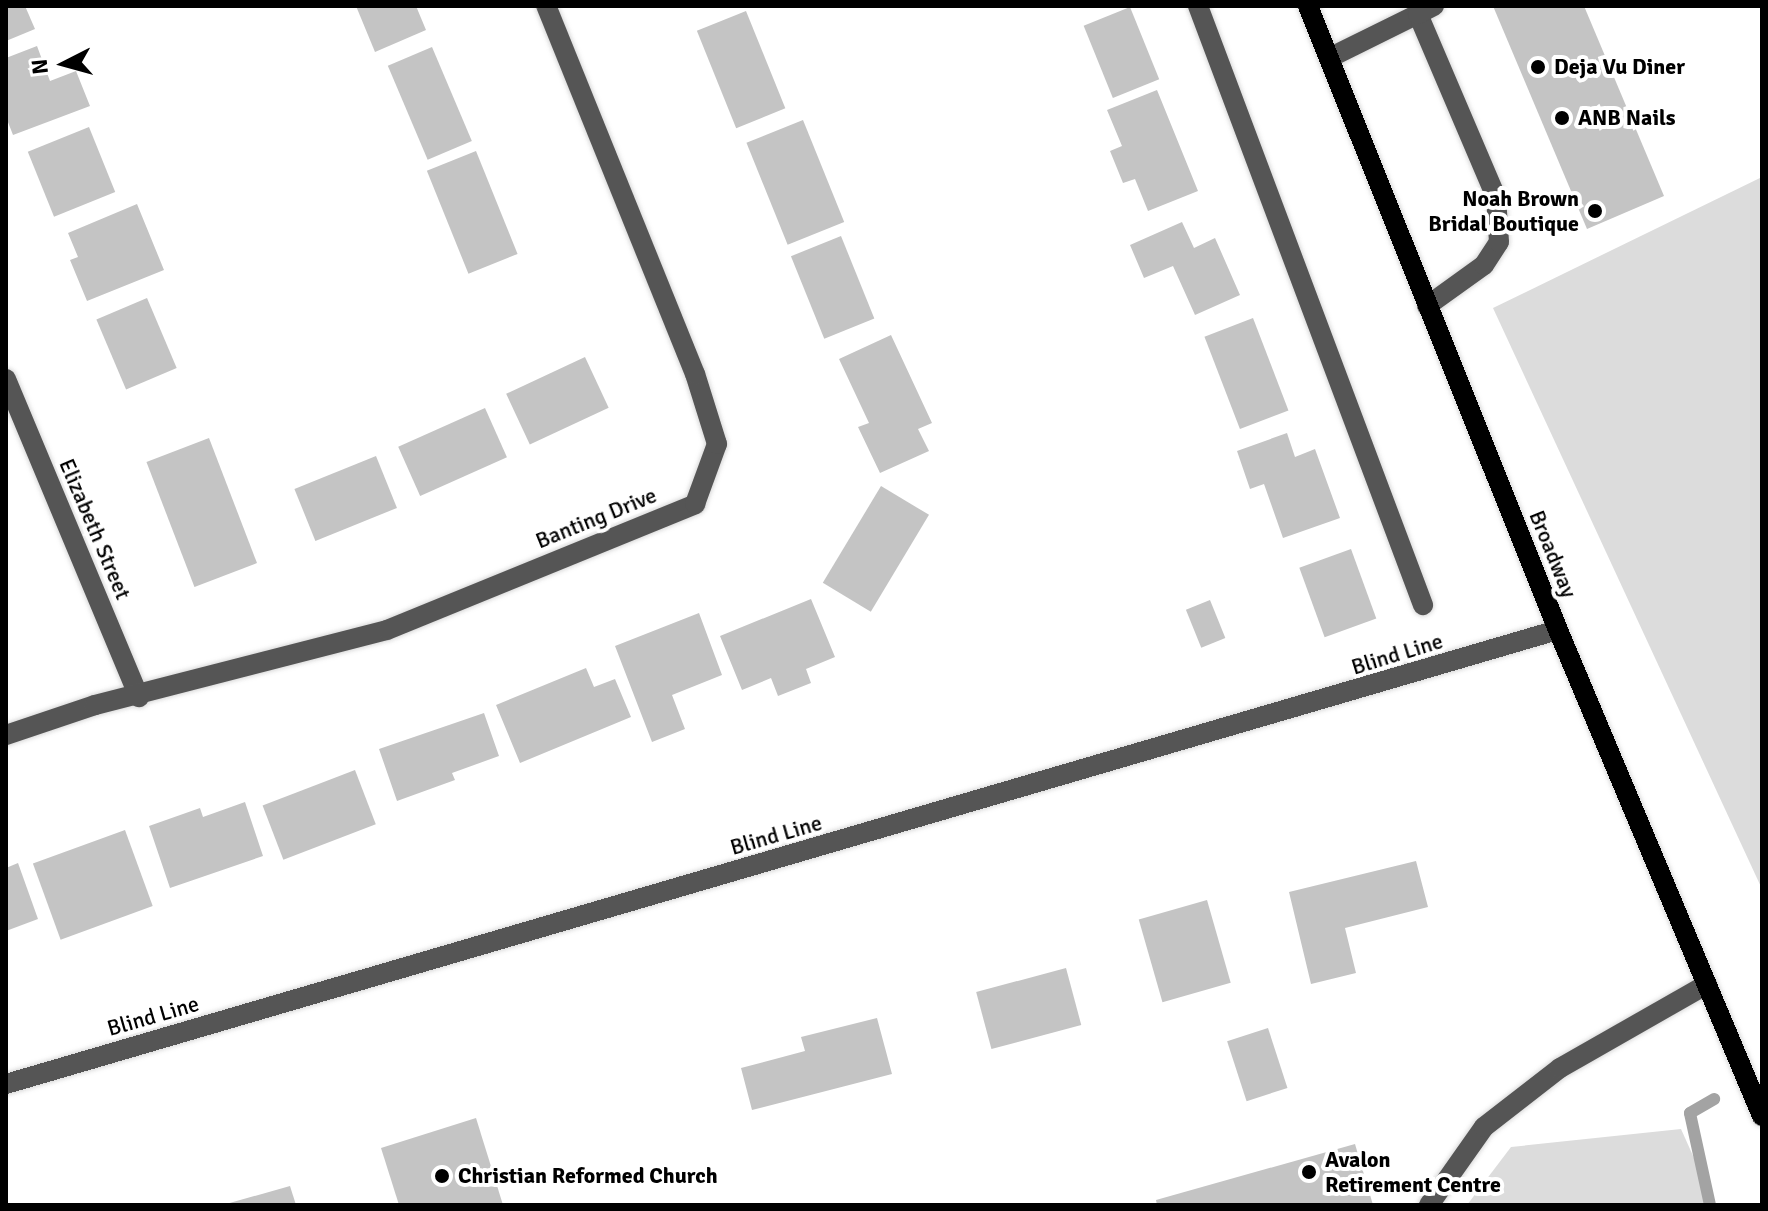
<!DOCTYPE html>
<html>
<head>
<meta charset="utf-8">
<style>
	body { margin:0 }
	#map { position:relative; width:1768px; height:1211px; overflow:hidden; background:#fff; font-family:Signika,sans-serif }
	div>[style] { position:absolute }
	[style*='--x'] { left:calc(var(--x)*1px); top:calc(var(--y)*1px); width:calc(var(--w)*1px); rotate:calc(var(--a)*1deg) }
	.green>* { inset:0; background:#dcdcdc }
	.stream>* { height:12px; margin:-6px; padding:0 6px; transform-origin:6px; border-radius:6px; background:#a3a3a3 }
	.building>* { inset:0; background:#c4c4c4; transform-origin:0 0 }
	.roads { filter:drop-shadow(0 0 2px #dbdbdb) drop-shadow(0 0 2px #dbdbdb) }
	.minor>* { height:20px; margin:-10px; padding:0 10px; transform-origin:10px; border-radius:10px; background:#555 }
	.major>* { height:20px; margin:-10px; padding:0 10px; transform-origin:10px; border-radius:10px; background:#000 }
	.dots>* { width:22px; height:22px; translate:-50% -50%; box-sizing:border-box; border:4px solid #fff; border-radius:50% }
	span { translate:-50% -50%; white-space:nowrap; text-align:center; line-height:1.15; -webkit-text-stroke:8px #fff; paint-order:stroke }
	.poi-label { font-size:22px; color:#000; font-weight:700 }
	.left { translate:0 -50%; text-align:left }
	.right { translate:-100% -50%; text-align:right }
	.street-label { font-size:22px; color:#000 }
	.frame { position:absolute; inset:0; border:8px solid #000; pointer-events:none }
	.north { position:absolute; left:24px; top:24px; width:80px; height:80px; -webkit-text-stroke:6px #fff; paint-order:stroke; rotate:264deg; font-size:22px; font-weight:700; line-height:32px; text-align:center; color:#000 }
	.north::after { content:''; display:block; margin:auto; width:28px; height:36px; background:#000; clip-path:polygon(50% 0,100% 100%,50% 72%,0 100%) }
</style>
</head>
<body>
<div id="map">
	<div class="green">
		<i style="clip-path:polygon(1762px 177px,1762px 889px,1493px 308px)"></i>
		<i style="clip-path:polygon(1681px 1129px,1715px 1205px,1467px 1205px,1511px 1147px)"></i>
	</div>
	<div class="stream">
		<i style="--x:1710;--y:1205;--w:94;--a:-102.3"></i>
		<i style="--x:1690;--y:1113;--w:28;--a:-30"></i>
	</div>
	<div class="building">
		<i style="clip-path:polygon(6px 6px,25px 6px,35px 29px,6px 41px)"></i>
		<i style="clip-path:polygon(356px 6px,416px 6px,426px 30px,375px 52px)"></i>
		<i style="clip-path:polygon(1493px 6px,1584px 6px,1664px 196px,1587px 229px)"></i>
		<i style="left:1130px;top:7px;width:78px;height:50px;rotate:68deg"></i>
		<i style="left:746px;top:11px;width:105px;height:53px;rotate:68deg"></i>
		<i style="clip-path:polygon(37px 46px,50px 81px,76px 71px,90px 106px,13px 135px,6px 117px,6px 58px)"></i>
		<i style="left:432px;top:47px;width:102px;height:48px;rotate:67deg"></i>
		<i style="clip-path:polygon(1157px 90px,1198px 191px,1148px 211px,1135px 179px,1123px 183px,1110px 151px,1122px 146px,1107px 110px)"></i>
		<i style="left:803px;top:120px;width:110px;height:61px;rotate:68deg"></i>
		<i style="left:89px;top:127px;width:70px;height:66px;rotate:68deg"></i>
		<i style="left:476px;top:151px;width:111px;height:53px;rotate:68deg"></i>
		<i style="clip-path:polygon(137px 204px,164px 270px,87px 301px,70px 260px,78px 257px,68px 233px)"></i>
		<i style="clip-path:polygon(1182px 222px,1194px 248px,1215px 238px,1240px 295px,1195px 315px,1173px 266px,1144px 278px,1130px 245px)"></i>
		<i style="left:841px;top:236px;width:89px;height:54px;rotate:68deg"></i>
		<i style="left:147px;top:298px;width:76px;height:55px;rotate:67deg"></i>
		<i style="left:1253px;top:318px;width:99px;height:52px;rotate:69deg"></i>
		<i style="clip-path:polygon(891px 335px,932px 423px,918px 429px,929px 451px,880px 473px,858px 427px,869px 423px,839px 359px)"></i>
		<i style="left:585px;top:357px;width:56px;height:87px;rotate:65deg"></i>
		<i style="left:485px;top:408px;width:54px;height:95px;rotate:66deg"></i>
		<i style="clip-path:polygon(1287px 433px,1295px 457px,1315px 449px,1340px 518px,1283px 538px,1264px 484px,1250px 489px,1237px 451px)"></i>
		<i style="left:209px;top:438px;width:134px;height:67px;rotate:69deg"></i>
		<i style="left:376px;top:456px;width:56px;height:88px;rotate:68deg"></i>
		<i style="left:881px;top:486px;width:56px;height:113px;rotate:31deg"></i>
		<i style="left:1351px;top:549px;width:74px;height:55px;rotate:70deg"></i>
		<i style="clip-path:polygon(811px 599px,835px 657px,806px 669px,811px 683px,778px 696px,771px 678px,742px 690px,720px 636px)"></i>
		<i style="left:1210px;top:600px;width:41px;height:26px;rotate:68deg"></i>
		<i style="clip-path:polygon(699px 613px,722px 675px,672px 695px,685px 729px,652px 742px,615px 646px)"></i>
		<i style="clip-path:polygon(586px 668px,594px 687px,615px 679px,631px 717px,520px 763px,496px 705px)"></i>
		<i style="clip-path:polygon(484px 713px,499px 756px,452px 773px,455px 780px,397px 801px,379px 749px)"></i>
		<i style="left:355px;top:770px;width:58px;height:99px;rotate:69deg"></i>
		<i style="clip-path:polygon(245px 802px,263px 856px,170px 888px,149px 826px,200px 808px,203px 817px)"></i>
		<i style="left:125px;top:830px;width:81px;height:98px;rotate:70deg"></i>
		<i style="clip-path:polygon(1416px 861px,1428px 907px,1345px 928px,1356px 973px,1311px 984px,1289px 892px)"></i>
		<i style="clip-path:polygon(18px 863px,38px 919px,6px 931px,6px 868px)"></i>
		<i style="left:1207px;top:900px;width:86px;height:71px;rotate:74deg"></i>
		<i style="left:1066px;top:968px;width:59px;height:93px;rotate:75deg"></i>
		<i style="clip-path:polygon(877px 1018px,892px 1074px,752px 1110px,741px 1068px,805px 1051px,801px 1037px)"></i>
		<i style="left:1268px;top:1028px;width:63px;height:43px;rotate:72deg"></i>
		<i style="clip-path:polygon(476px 1118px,503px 1205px,399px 1205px,381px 1148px)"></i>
		<i style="clip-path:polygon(1355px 1144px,1373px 1205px,1157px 1205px,1156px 1200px)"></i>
		<i style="clip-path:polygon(290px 1186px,296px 1205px,226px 1205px,226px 1204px)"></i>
	</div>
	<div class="roads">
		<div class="minor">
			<i style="--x:1198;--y:6;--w:640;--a:69.41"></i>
			<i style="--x:1329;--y:58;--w:99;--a:-26.3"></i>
			<i style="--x:1427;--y:306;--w:70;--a:-35.7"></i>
			<i style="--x:1484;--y:265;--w:27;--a:-57"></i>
			<i style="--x:1499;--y:242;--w:45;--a:-93.8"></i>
			<i style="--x:1496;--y:197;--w:199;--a:-113.1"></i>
			<i style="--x:1418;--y:14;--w:18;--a:-27"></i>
			<i style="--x:6;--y:379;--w:345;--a:67.3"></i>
			<i style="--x:6;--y:735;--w:94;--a:-18.6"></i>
			<i style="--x:95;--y:705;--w:301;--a:-14.4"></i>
			<i style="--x:387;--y:630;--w:333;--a:-22.2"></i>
			<i style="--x:695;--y:504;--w:64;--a:-69.9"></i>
			<i style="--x:717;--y:444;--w:73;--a:-107.4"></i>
			<i style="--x:695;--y:374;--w:397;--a:-112"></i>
			<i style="--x:6;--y:1084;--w:1617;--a:-16.31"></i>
			<i style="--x:1429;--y:1205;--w:95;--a:-54.8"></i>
			<i style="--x:1484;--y:1127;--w:96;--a:-37.8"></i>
			<i style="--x:1560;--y:1068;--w:169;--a:-29.7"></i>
		</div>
		<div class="major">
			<i style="--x:1308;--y:6;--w:672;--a:68.17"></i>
			<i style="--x:1558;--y:630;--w:527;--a:67.23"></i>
		</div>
	</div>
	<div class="dots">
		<i style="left:1538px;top:67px;background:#000"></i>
		<i style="left:1562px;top:118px;background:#000"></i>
		<i style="left:1595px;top:211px;background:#000"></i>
		<i style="left:1309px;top:1172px;background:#000"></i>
		<i style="left:442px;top:1176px;background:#000"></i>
	</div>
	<div class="poi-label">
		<span class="left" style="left:1554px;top:67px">Deja Vu Diner</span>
		<span class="left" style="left:1578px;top:118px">ANB Nails</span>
		<span class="right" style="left:1579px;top:211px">Noah Brown<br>Bridal Boutique</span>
		<span class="left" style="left:1325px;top:1172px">Avalon<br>Retirement Centre</span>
		<span class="left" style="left:458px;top:1176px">Christian Reformed Church</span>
	</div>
	<div class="street-label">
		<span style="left:596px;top:518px;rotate:-22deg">Banting Drive</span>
		<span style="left:95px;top:529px;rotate:67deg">Elizabeth Street</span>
		<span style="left:1553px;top:554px;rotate:68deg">Broadway</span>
		<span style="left:1397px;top:654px;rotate:-17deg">Blind Line</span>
		<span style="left:776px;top:835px;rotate:-16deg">Blind Line</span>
		<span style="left:153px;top:1016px;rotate:-16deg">Blind Line</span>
	</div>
	<div class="frame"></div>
	<div class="north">N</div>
</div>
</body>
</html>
